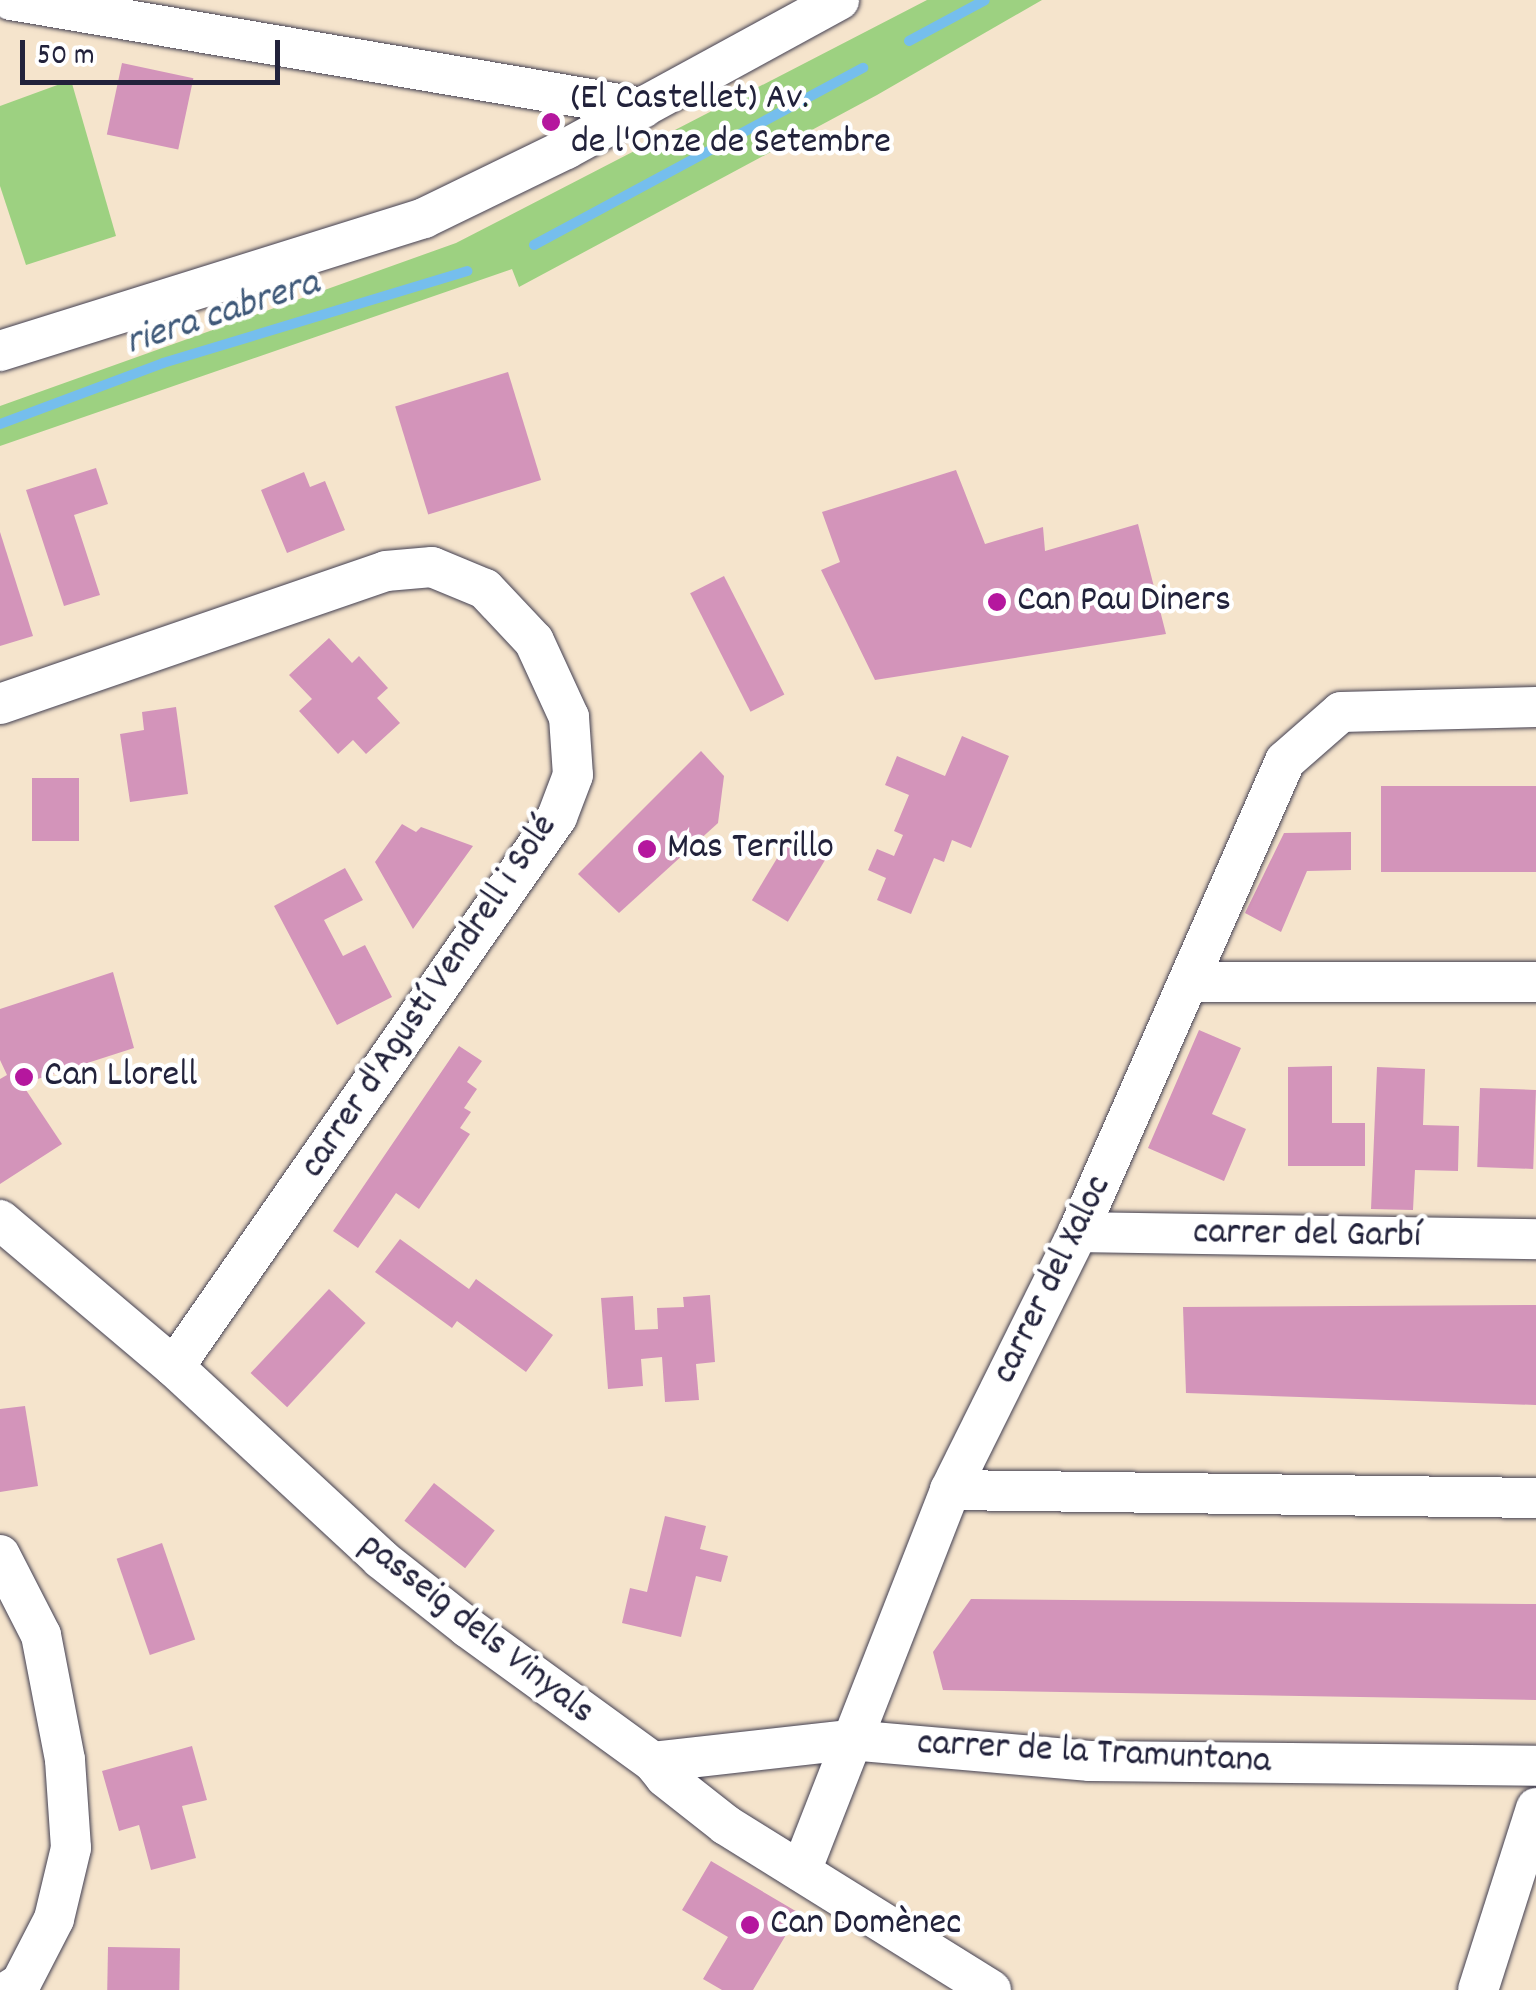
<!DOCTYPE html>
<html>
<head>
<meta charset="utf-8">
<style>
	body { margin:0 }
	#map { position:relative; width:1536px; height:1990px; overflow:hidden; background:#f5e4cc; font-family:Dekko,sans-serif }
	div>[style] { position:absolute }
	[style*='--x'] { left:calc(var(--x)*1px); top:calc(var(--y)*1px); width:calc(var(--w)*1px); rotate:calc(var(--a)*1deg) }
	.green>* { inset:0; background:#9dd181 }
	.stream>* { height:10px; margin:-5px; padding:0 5px; transform-origin:5px; border-radius:5px; background:#75beed }
	.building>* { inset:0; background:#d394ba; transform-origin:0 0 }
	.roads { filter:drop-shadow(0 0 2px #423f51) drop-shadow(0 0 2px #423f51) }
	.minor>* { height:40px; margin:-20px; padding:0 20px; transform-origin:20px; border-radius:20px; background:#fff }
	.dots>* { width:28px; height:28px; translate:-50% -50%; box-sizing:border-box; border:5px solid #fff; border-radius:50% }
	span { translate:-50% -50%; white-space:nowrap; text-align:center; line-height:1.15; -webkit-text-stroke:9px #fff; paint-order:stroke }
	.poi-label { font-size:38px; color:#22223b }
	.left { translate:0 -50%; text-align:left }
	.street-label { font-size:38px; color:#22223b }
	.water-label { font-size:40px; color:#3f5979; font-style:italic }
	.scale { position:absolute; left:20px; top:40px; width:260px; height:45px; box-sizing:border-box; border:5px solid #22223b; border-top:0; padding-left:12px; font-size:30px; line-height:35px; white-space:nowrap; color:#22223b; -webkit-text-stroke:8px #fff; paint-order:stroke }
</style>
</head>
<body>
<div id="map">
	<div class="green">
		<i style="clip-path:polygon(927px 0,1042px 0,877px 95px,519px 287px,512px 269px,0 446px,0 406px,456px 243px)"></i>
		<i style="clip-path:polygon(71px 80px,116px 236px,26px 265px,0 186px,0 106px)"></i>
	</div>
	<div class="stream">
		<i style="--x:909;--y:41;--w:86;--a:-28.3"></i>
		<i style="--x:534;--y:245;--w:374;--a:-28.3"></i>
		<i style="--x:0;--y:424;--w:174;--a:-20.5"></i>
		<i style="--x:163;--y:363;--w:318;--a:-16.8"></i>
	</div>
	<div class="building">
		<i style="left:122px;top:63px;width:73px;height:73px;rotate:12deg"></i>
		<i style="left:508px;top:372px;width:113px;height:118px;rotate:73deg"></i>
		<i style="clip-path:polygon(96px 468px,108px 504px,74px 515px,100px 595px,64px 606px,26px 490px)"></i>
		<i style="clip-path:polygon(956px 470px,985px 544px,1043px 527px,1045px 551px,1138px 524px,1166px 634px,875px 680px,821px 570px,840px 562px,822px 512px)"></i>
		<i style="clip-path:polygon(304px 472px,310px 487px,325px 481px,345px 530px,287px 553px,261px 490px)"></i>
		<i style="clip-path:polygon(0 532px,33px 636px,0 646px)"></i>
		<i style="left:724px;top:576px;width:133px;height:38px;rotate:63deg"></i>
		<i style="clip-path:polygon(329px 638px,352px 663px,359px 656px,388px 688px,377px 698px,400px 723px,366px 754px,353px 740px,338px 754px,299px 711px,312px 699px,289px 675px)"></i>
		<i style="clip-path:polygon(176px 707px,188px 794px,130px 802px,120px 734px,144px 730px,142px 712px)"></i>
		<i style="clip-path:polygon(962px 736px,1009px 756px,971px 848px,952px 840px,944px 862px,934px 858px,911px 914px,877px 900px,886px 878px,868px 870px,877px 849px,894px 856px,903px 835px,894px 831px,909px 795px,885px 785px,897px 756px,945px 776px)"></i>
		<i style="clip-path:polygon(701px 751px,724px 776px,718px 823px,619px 913px,578px 874px)"></i>
		<i style="left:32px;top:778px;width:47px;height:63px"></i>
		<i style="left:1536px;top:786px;width:86px;height:155px;rotate:90deg"></i>
		<i style="clip-path:polygon(402px 824px,416px 832px,421px 827px,473px 846px,413px 929px,375px 862px)"></i>
		<i style="clip-path:polygon(1351px 832px,1351px 870px,1307px 871px,1281px 932px,1245px 913px,1284px 833px)"></i>
		<i style="left:791px;top:835px;width:42px;height:76px;rotate:31deg"></i>
		<i style="clip-path:polygon(345px 868px,363px 900px,324px 920px,343px 956px,365px 945px,392px 997px,337px 1025px,274px 906px)"></i>
		<i style="clip-path:polygon(113px 972px,134px 1048px,22px 1084px,62px 1144px,0 1184px,0 1079px,7px 1075px,0 1060px,0 1009px)"></i>
		<i style="clip-path:polygon(1199px 1030px,1241px 1048px,1212px 1114px,1246px 1129px,1224px 1181px,1148px 1148px)"></i>
		<i style="clip-path:polygon(459px 1046px,482px 1061px,467px 1082px,477px 1089px,464px 1108px,471px 1112px,460px 1128px,470px 1134px,419px 1209px,396px 1193px,358px 1248px,333px 1231px)"></i>
		<i style="clip-path:polygon(1332px 1066px,1332px 1123px,1365px 1123px,1365px 1166px,1288px 1166px,1288px 1067px)"></i>
		<i style="clip-path:polygon(1377px 1067px,1425px 1069px,1423px 1125px,1459px 1126px,1458px 1171px,1415px 1170px,1413px 1210px,1371px 1209px)"></i>
		<i style="left:1480px;top:1088px;width:56px;height:79px;rotate:2deg"></i>
		<i style="clip-path:polygon(400px 1239px,469px 1289px,476px 1279px,553px 1335px,526px 1372px,457px 1321px,452px 1328px,375px 1272px)"></i>
		<i style="left:329px;top:1289px;width:50px;height:115px;rotate:43deg"></i>
		<i style="clip-path:polygon(710px 1295px,715px 1362px,696px 1364px,699px 1400px,665px 1402px,662px 1357px,641px 1359px,643px 1386px,608px 1389px,601px 1298px,633px 1296px,635px 1330px,658px 1329px,657px 1308px,684px 1307px,683px 1297px)"></i>
		<i style="clip-path:polygon(1536px 1305px,1536px 1405px,1186px 1393px,1183px 1307px)"></i>
		<i style="clip-path:polygon(25px 1406px,38px 1486px,0 1492px,0 1409px)"></i>
		<i style="left:434px;top:1483px;width:77px;height:48px;rotate:38deg"></i>
		<i style="clip-path:polygon(665px 1516px,706px 1526px,700px 1549px,728px 1556px,721px 1582px,696px 1576px,681px 1637px,622px 1623px,630px 1588px,647px 1592px)"></i>
		<i style="left:162px;top:1543px;width:102px;height:48px;rotate:71deg"></i>
		<i style="clip-path:polygon(971px 1599px,1536px 1604px,1536px 1700px,943px 1690px,933px 1652px)"></i>
		<i style="clip-path:polygon(192px 1746px,207px 1800px,182px 1806px,196px 1858px,151px 1870px,139px 1825px,119px 1831px,102px 1771px)"></i>
		<i style="clip-path:polygon(711px 1861px,799px 1913px,753px 1990px,722px 1990px,703px 1979px,728px 1937px,682px 1910px)"></i>
		<i style="left:108px;top:1947px;width:72px;height:43px;rotate:1deg"></i>
	</div>
	<div class="roads">
		<div class="minor">
			<i style="--x:11;--y:0;--w:641;--a:9.7"></i>
			<i style="--x:0;--y:351;--w:444;--a:-17.4"></i>
			<i style="--x:424;--y:218;--w:158;--a:-25.9"></i>
			<i style="--x:566;--y:149;--w:311;--a:-28.6"></i>
			<i style="--x:0;--y:704;--w:408;--a:-19"></i>
			<i style="--x:386;--y:571;--w:46;--a:-5"></i>
			<i style="--x:432;--y:567;--w:57;--a:22.5"></i>
			<i style="--x:485;--y:589;--w:71;--a:46.7"></i>
			<i style="--x:534;--y:641;--w:84;--a:65.3"></i>
			<i style="--x:569;--y:717;--w:58;--a:86.1"></i>
			<i style="--x:573;--y:775;--w:45;--a:110.9"></i>
			<i style="--x:557;--y:817;--w:670;--a:124.85"></i>
			<i style="--x:1189;--y:982;--w:347;--a:0"></i>
			<i style="--x:0;--y:1220;--w:228;--a:40.2"></i>
			<i style="--x:174;--y:1367;--w:282;--a:42.8"></i>
			<i style="--x:381;--y:1559;--w:110;--a:38.3"></i>
			<i style="--x:467;--y:1627;--w:230;--a:36"></i>
			<i style="--x:653;--y:1762;--w:19;--a:51"></i>
			<i style="--x:665;--y:1777;--w:78;--a:38.2"></i>
			<i style="--x:726;--y:1825;--w:312;--a:31.9"></i>
			<i style="--x:1078;--y:1232;--w:458;--a:0.9"></i>
			<i style="--x:950;--y:1490;--w:586;--a:0.78"></i>
			<i style="--x:0;--y:1555;--w:90;--a:62.9"></i>
			<i style="--x:41;--y:1635;--w:127;--a:79.1"></i>
			<i style="--x:65;--y:1760;--w:88;--a:86.1"></i>
			<i style="--x:71;--y:1848;--w:73;--a:103.5"></i>
			<i style="--x:54;--y:1919;--w:72;--a:117.3"></i>
			<i style="--x:21;--y:1983;--w:13;--a:148"></i>
			<i style="--x:653;--y:1762;--w:198;--a:-6.4"></i>
			<i style="--x:850;--y:1740;--w:241;--a:5"></i>
			<i style="--x:1090;--y:1761;--w:446;--a:0.6"></i>
			<i style="--x:801;--y:1871;--w:409;--a:-68.6"></i>
			<i style="--x:950;--y:1490;--w:288;--a:-63.6"></i>
			<i style="--x:1078;--y:1232;--w:514;--a:-66.27"></i>
			<i style="--x:1285;--y:761;--w:74;--a:-41.2"></i>
			<i style="--x:1341;--y:712;--w:195;--a:-1.5"></i>
			<i style="--x:1478;--y:1990;--w:191;--a:-72.3"></i>
		</div>
	</div>
	<div class="dots">
		<i style="left:551px;top:122px;background:#b5179e"></i>
		<i style="left:997px;top:602px;background:#b5179e"></i>
		<i style="left:647px;top:849px;background:#b5179e"></i>
		<i style="left:24px;top:1077px;background:#b5179e"></i>
		<i style="left:750px;top:1925px;background:#b5179e"></i>
	</div>
	<div class="poi-label">
		<span class="left" style="left:571px;top:122px">(El Castellet) Av.<br>de l'Onze de Setembre</span>
		<span class="left" style="left:1017px;top:602px">Can Pau Diners</span>
		<span class="left" style="left:667px;top:849px">Mas Terrillo</span>
		<span class="left" style="left:44px;top:1077px">Can Llorell</span>
		<span class="left" style="left:770px;top:1925px">Can Domènec</span>
	</div>
	<div class="street-label">
		<span style="left:430px;top:997px;rotate:-56deg">carrer d'Agustí Vendrell i Solé</span>
		<span style="left:1307px;top:1236px;rotate:1deg">carrer del Garbí</span>
		<span style="left:1053px;top:1280px;rotate:-64deg">carrer del Xaloc</span>
		<span style="left:476px;top:1630px;rotate:38deg">passeig dels Vinyals</span>
		<span style="left:1094px;top:1754px;rotate:3deg">carrer de la Tramuntana</span>
	</div>
	<div class="water-label">
		<span style="left:223px;top:315px;rotate:-18deg">riera cabrera</span>
	</div>
	<div class="scale">50 m</div>
</div>
</body>
</html>
